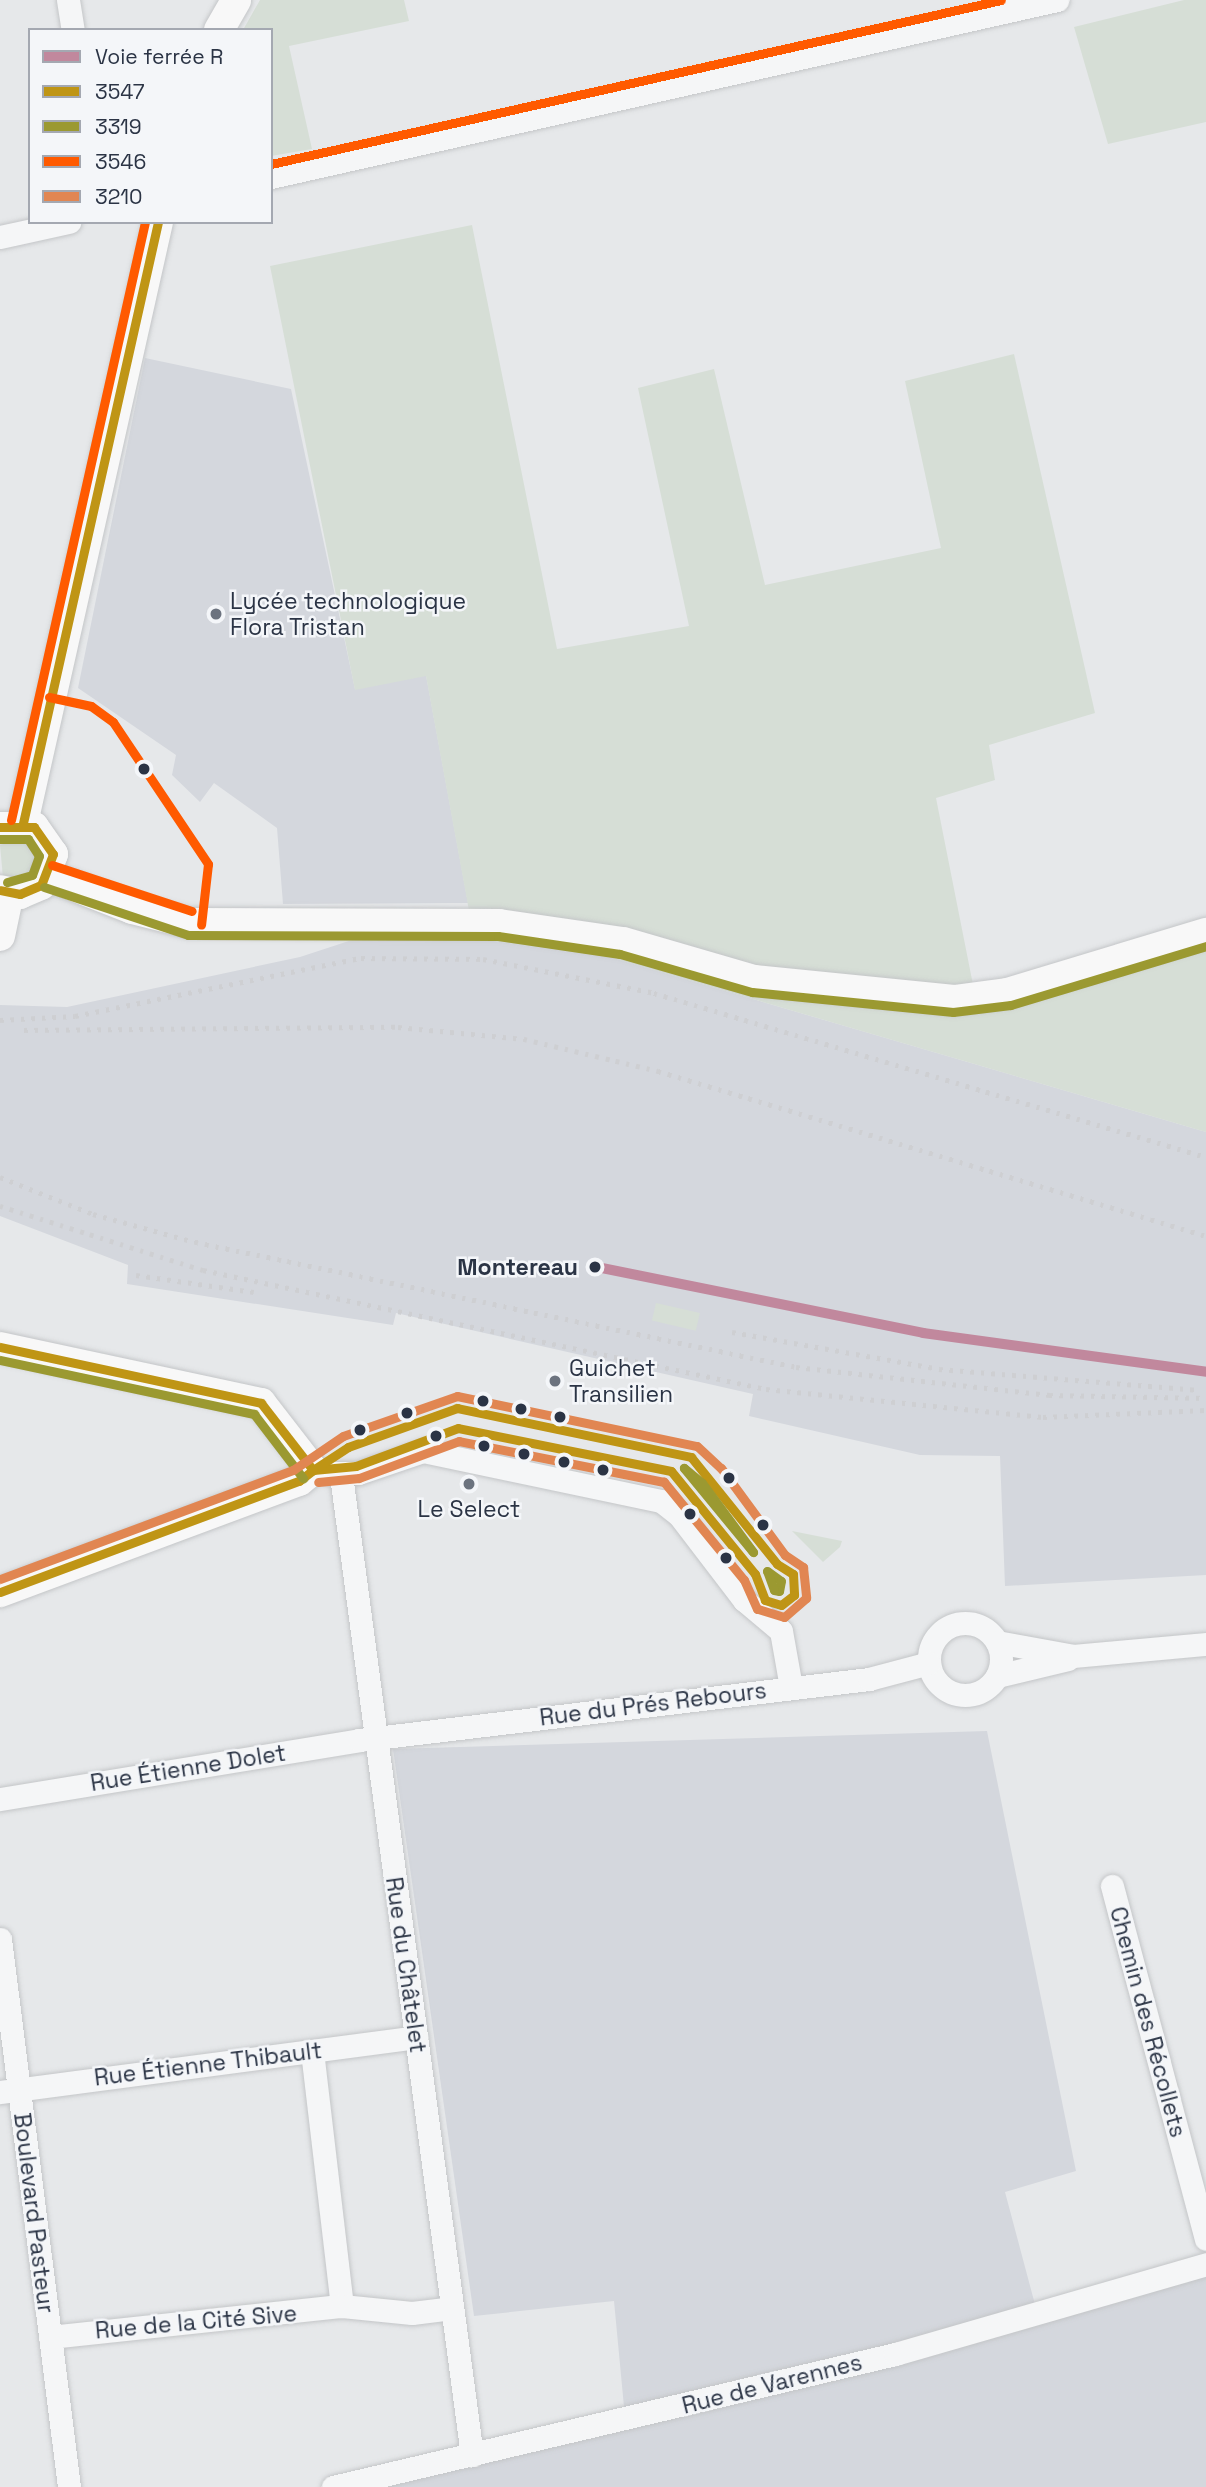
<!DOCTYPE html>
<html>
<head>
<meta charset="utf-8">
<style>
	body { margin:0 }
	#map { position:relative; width:1206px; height:2487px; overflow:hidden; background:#e6e8ea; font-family:"Space Grotesk",sans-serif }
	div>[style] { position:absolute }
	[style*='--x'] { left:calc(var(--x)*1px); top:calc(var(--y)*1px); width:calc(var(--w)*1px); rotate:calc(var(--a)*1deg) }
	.built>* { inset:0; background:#d4d7dd }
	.green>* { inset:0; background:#d6ded6; transform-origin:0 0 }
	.roads { filter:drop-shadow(0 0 2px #c4c6c8) drop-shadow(0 0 2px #c4c6c8) }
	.minor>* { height:23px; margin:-11.5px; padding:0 11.5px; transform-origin:11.5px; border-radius:11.5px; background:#f5f6f7 }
	.minor>.ring { margin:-11.5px; padding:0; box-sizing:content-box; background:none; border:23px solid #f5f6f7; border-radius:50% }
	.major>* { height:30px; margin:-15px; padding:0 15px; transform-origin:15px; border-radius:15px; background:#f8f8f8 }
	.rail>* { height:5px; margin-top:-2.5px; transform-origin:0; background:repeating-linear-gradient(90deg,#cecfd2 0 3.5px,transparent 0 10.5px) }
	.bus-1>* { height:9px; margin:-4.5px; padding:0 4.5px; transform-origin:4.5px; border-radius:4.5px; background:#bf9515 }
	.bus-2>* { height:9px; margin:-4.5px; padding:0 4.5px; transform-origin:4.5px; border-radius:4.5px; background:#9b9931 }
	.bus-3>* { height:9px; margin:-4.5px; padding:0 4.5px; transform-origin:4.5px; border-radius:4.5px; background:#ff5a00 }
	.bus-4>* { height:9px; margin:-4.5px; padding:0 4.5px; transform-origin:4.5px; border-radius:4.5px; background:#e18652 }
	.rail-1>* { height:10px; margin:-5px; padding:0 5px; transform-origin:5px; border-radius:5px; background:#c1889d }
	.dots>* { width:19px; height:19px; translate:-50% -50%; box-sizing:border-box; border:4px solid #f4f6f9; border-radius:50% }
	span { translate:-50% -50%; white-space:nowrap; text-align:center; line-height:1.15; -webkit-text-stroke:5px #f4f6f9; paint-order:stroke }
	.poi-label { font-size:23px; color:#2b3445 }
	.left { translate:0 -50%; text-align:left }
	.stop-label { font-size:23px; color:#2b3445; font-weight:700 }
	.right { translate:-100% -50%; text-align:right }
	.street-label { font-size:23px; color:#2b3445 }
	.legend { position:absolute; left:28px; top:28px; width:245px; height:196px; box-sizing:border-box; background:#f4f6f9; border:2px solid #a4a8b1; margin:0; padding:9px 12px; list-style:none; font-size:21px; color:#2b3445 }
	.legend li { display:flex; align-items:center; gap:14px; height:35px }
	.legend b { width:35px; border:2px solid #a4a8b1 }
</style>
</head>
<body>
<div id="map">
	<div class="built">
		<i style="clip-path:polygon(145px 358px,291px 389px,355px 689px,426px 675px,468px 903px,283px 904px,277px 828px,214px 783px,200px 802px,172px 775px,176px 755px,78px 688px)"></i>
		<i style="clip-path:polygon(358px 938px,474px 938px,613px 958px,1206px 1132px,1206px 1575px,1005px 1586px,1000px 1456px,920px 1455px,749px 1416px,753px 1394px,396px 1313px,393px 1325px,127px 1284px,128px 1265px,0 1216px,0 1005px,67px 1007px,300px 957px)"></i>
		<i style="clip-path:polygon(987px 1731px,1076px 2171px,1005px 2192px,1037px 2312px,1206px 2263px,1206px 2487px,386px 2487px,626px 2428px,614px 2301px,474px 2316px,393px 1749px)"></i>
	</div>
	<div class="green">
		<i style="clip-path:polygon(260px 0,404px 0,409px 21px,289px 46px,312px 149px,271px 156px,271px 30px,243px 30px)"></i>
		<i style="clip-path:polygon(1184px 0,1206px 0,1206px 122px,1108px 144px,1074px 27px)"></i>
		<i style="clip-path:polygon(472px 225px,557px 649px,689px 626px,638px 388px,714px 369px,765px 585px,941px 548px,905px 381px,1014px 354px,1095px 713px,989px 745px,995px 780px,936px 798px,978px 1010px,1206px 945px,1206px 1132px,613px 958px,474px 938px,426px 676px,355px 690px,270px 266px)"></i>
		<i style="clip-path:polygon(25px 837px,40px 854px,30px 880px,3px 878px,0 845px)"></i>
		<i style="left:656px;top:1303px;width:45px;height:18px;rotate:13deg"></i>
		<i style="clip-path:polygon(792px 1531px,842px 1541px,840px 1547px,823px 1562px)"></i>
	</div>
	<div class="roads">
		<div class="minor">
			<i style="--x:68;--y:0;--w:30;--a:81"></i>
			<i style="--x:271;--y:177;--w:806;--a:-12.69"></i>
			<i style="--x:0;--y:237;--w:71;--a:-12.3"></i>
			<i style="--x:328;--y:1473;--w:30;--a:0"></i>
			<i style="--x:358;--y:1473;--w:69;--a:-18.7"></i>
			<i style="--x:423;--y:1451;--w:243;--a:11.9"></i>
			<i style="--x:661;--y:1501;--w:23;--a:38"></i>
			<i style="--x:679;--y:1515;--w:107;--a:52.6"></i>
			<i style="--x:744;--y:1600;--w:48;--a:40"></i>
			<i style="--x:781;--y:1631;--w:57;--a:79.9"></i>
			<i style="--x:341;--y:1475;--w:989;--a:82.39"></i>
			<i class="ring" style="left:929px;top:1623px;width:49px;height:49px"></i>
			<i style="--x:997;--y:1642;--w:77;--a:10.4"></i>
			<i style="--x:1073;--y:1656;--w:134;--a:-5.2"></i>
			<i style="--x:997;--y:1676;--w:73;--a:-13.5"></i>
			<i style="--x:0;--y:1799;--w:364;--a:-9.3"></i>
			<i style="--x:359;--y:1740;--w:514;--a:-6.82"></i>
			<i style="--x:869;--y:1679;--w:62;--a:-14.9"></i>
			<i style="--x:1112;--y:1886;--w:365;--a:75.1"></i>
			<i style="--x:0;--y:1939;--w:552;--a:82.82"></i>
			<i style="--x:312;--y:2051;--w:257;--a:83.3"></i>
			<i style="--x:0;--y:2092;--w:420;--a:-7.5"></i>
			<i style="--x:50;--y:2337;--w:294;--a:-6.1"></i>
			<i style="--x:342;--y:2306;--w:70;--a:5.7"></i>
			<i style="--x:412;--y:2313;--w:40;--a:-7.1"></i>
			<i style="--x:333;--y:2487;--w:578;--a:-13.31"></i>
			<i style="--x:895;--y:2354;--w:324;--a:-16.1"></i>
		</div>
		<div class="major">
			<i style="--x:219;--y:30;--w:34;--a:-60"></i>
			<i style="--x:23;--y:823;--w:616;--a:-77.34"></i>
			<i style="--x:0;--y:827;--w:34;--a:0"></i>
			<i style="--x:34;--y:827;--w:33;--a:55"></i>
			<i style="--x:53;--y:854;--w:33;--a:111"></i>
			<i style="--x:41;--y:885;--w:23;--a:157"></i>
			<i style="--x:20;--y:894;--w:20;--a:-169"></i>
			<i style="--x:48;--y:876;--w:90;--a:21.4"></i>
			<i style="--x:132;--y:909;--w:59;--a:13.8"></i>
			<i style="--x:189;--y:923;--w:310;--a:0.2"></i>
			<i style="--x:499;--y:924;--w:125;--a:8.3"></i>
			<i style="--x:623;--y:942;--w:136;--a:16.2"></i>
			<i style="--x:754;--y:980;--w:201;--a:5.7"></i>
			<i style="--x:954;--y:1000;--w:53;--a:-7.5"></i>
			<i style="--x:1007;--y:993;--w:208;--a:-16.8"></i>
			<i style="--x:0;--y:936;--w:44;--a:-78.2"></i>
			<i style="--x:0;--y:1347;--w:267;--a:12.1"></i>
			<i style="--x:261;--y:1403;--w:85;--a:52.2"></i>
			<i style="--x:313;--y:1470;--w:18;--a:142"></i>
			<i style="--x:299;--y:1481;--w:319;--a:159.6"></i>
		</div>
	</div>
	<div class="rail">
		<i style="--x:0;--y:1020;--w:75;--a:-3.1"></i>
		<i style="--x:75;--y:1016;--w:292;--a:-11.5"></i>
		<i style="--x:361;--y:958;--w:122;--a:0.5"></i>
		<i style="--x:483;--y:959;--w:174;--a:11.2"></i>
		<i style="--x:654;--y:993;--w:576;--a:16.55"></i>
		<i style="--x:24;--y:1030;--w:374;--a:-0.5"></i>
		<i style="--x:398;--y:1027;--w:127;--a:5.4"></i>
		<i style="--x:524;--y:1039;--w:138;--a:13.4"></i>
		<i style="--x:658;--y:1071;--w:572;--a:16.76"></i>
		<i style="--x:0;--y:1177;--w:100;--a:21.7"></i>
		<i style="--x:93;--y:1214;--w:106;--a:15.4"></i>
		<i style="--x:195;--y:1242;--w:614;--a:11.75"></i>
		<i style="--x:796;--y:1367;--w:255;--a:6.3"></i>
		<i style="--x:1049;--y:1395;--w:157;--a:1.1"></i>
		<i style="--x:0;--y:1206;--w:213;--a:17.5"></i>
		<i style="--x:203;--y:1270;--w:575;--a:11.93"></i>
		<i style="--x:766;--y:1389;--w:278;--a:5.8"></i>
		<i style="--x:1043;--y:1417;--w:163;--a:-2.5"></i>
		<i style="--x:136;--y:1275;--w:119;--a:8.2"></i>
		<i style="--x:732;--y:1332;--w:210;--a:10.1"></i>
		<i style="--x:939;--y:1369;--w:261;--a:4.6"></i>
	</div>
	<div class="bus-1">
		<i style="--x:23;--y:823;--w:616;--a:-77.34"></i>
		<i style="--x:0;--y:827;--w:34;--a:0"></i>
		<i style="--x:34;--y:827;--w:33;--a:55"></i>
		<i style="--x:53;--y:854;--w:33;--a:111"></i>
		<i style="--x:41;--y:885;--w:23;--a:157"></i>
		<i style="--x:20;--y:894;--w:20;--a:-169"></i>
		<i style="--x:0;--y:1347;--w:267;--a:12.1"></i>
		<i style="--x:261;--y:1403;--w:85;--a:52.2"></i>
		<i style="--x:457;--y:1408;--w:239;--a:11.8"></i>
		<i style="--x:691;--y:1457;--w:137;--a:51.2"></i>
		<i style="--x:777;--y:1564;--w:19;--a:32"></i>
		<i style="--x:793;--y:1574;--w:21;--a:87"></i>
		<i style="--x:794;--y:1595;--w:16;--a:142"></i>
		<i style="--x:781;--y:1605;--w:17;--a:-163"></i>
		<i style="--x:765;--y:1600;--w:28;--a:-111"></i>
		<i style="--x:755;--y:1574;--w:133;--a:-129.2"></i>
		<i style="--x:671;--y:1471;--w:217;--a:-168.6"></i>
		<i style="--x:458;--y:1428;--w:109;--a:159.6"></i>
		<i style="--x:356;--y:1466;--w:43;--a:174.7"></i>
		<i style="--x:313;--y:1470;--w:42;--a:-33.3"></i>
		<i style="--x:348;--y:1447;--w:116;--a:-19.7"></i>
		<i style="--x:0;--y:1592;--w:319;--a:-20.4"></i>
		<i style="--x:299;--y:1481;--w:18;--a:-38"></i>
	</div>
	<div class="bus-2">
		<i style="--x:0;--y:839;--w:28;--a:0"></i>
		<i style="--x:28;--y:839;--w:20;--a:57"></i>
		<i style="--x:39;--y:856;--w:20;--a:110"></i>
		<i style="--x:32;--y:875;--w:26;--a:164"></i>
		<i style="--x:44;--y:887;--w:152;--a:18.4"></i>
		<i style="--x:188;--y:935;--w:310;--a:0.2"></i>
		<i style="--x:498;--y:936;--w:123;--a:8.4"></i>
		<i style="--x:620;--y:954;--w:137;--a:16.1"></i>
		<i style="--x:752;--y:992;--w:202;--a:5.7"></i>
		<i style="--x:953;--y:1012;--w:58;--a:-6.9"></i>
		<i style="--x:1011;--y:1005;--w:204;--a:-16.8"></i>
		<i style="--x:0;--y:1360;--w:260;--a:12"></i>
		<i style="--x:254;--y:1414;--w:81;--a:52.6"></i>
		<i style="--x:684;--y:1468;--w:23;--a:40"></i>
		<i style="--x:702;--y:1483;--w:86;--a:53.5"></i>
		<i style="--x:753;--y:1552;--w:109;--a:-129.4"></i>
		<i style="--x:767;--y:1571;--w:17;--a:36"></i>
		<i style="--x:781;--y:1581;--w:10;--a:101"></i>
		<i style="--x:779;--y:1591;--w:5;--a:-169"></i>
		<i style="--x:774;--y:1590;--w:20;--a:-110"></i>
	</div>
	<div class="bus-3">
		<i style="--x:271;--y:164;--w:748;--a:-12.66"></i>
		<i style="--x:49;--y:697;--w:43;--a:12.1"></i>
		<i style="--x:91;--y:706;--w:27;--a:36"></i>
		<i style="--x:113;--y:722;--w:171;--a:56.2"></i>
		<i style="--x:208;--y:864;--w:61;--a:96.5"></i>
		<i style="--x:11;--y:820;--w:613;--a:-77.37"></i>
		<i style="--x:52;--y:865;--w:147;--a:18.2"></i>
	</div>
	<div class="bus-4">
		<i style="--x:0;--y:1579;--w:313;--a:-20.4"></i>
		<i style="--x:293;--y:1470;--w:60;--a:-34.2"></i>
		<i style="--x:343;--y:1436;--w:121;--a:-19.3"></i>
		<i style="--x:457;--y:1396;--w:245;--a:11.8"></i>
		<i style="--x:697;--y:1446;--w:33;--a:43"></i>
		<i style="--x:721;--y:1468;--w:108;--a:53.7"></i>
		<i style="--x:785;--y:1555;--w:22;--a:34"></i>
		<i style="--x:803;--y:1567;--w:31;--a:84"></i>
		<i style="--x:806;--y:1598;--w:29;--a:139"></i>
		<i style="--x:784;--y:1617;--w:28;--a:-163"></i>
		<i style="--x:757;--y:1609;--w:32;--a:-114"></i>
		<i style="--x:744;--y:1580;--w:127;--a:-129.2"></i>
		<i style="--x:664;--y:1482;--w:209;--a:-168.7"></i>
		<i style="--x:459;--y:1441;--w:107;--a:159.7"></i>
		<i style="--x:359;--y:1478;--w:41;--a:174.4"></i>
	</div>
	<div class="rail-1">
		<i style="--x:592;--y:1266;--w:338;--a:11.4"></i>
		<i style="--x:923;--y:1333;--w:286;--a:7.8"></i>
	</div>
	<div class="dots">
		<i style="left:216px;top:614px;background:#6c737f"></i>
		<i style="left:144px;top:769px;background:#2b3445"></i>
		<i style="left:595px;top:1267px;background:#2b3445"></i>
		<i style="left:555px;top:1381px;background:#6c737f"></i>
		<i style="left:483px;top:1401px;background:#2b3445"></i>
		<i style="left:521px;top:1409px;background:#2b3445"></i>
		<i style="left:407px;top:1413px;background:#2b3445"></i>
		<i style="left:560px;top:1417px;background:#2b3445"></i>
		<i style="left:360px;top:1430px;background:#2b3445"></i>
		<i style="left:436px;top:1436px;background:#2b3445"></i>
		<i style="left:484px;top:1446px;background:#2b3445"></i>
		<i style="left:524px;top:1454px;background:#2b3445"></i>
		<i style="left:564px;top:1462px;background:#2b3445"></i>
		<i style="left:603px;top:1470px;background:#2b3445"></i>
		<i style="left:729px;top:1478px;background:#2b3445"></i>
		<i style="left:469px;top:1484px;background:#6c737f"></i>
		<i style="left:690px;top:1514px;background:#2b3445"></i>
		<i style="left:763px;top:1525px;background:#2b3445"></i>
		<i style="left:726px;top:1558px;background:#2b3445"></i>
	</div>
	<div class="poi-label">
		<span class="left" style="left:230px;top:614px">Lycée technologique<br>Flora Tristan</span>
		<span class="left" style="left:569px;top:1381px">Guichet<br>Transilien</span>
		<span style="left:469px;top:1509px">Le Select</span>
	</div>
	<div class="stop-label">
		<span class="right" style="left:578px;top:1267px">Montereau</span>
	</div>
	<div class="street-label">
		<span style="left:653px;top:1704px;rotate:-7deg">Rue du Prés Rebours</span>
		<span style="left:188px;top:1768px;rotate:-9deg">Rue Étienne Dolet</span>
		<span style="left:406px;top:1965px;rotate:82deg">Rue du Châtelet</span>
		<span style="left:1148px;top:2022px;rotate:75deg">Chemin des Récollets</span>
		<span style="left:208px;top:2064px;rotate:-7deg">Rue Étienne Thibault</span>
		<span style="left:34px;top:2213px;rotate:83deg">Boulevard Pasteur</span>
		<span style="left:196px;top:2322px;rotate:-5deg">Rue de la Cité Sive</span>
		<span style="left:772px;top:2384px;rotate:-14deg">Rue de Varennes</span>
	</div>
	<ul class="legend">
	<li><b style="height:9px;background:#c1889d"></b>Voie ferrée R</li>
	<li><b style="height:9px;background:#bf9515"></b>3547</li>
	<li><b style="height:9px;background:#9b9931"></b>3319</li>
	<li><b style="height:9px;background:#ff5a00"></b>3546</li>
	<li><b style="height:9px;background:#e18652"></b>3210</li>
	</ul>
</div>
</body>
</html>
